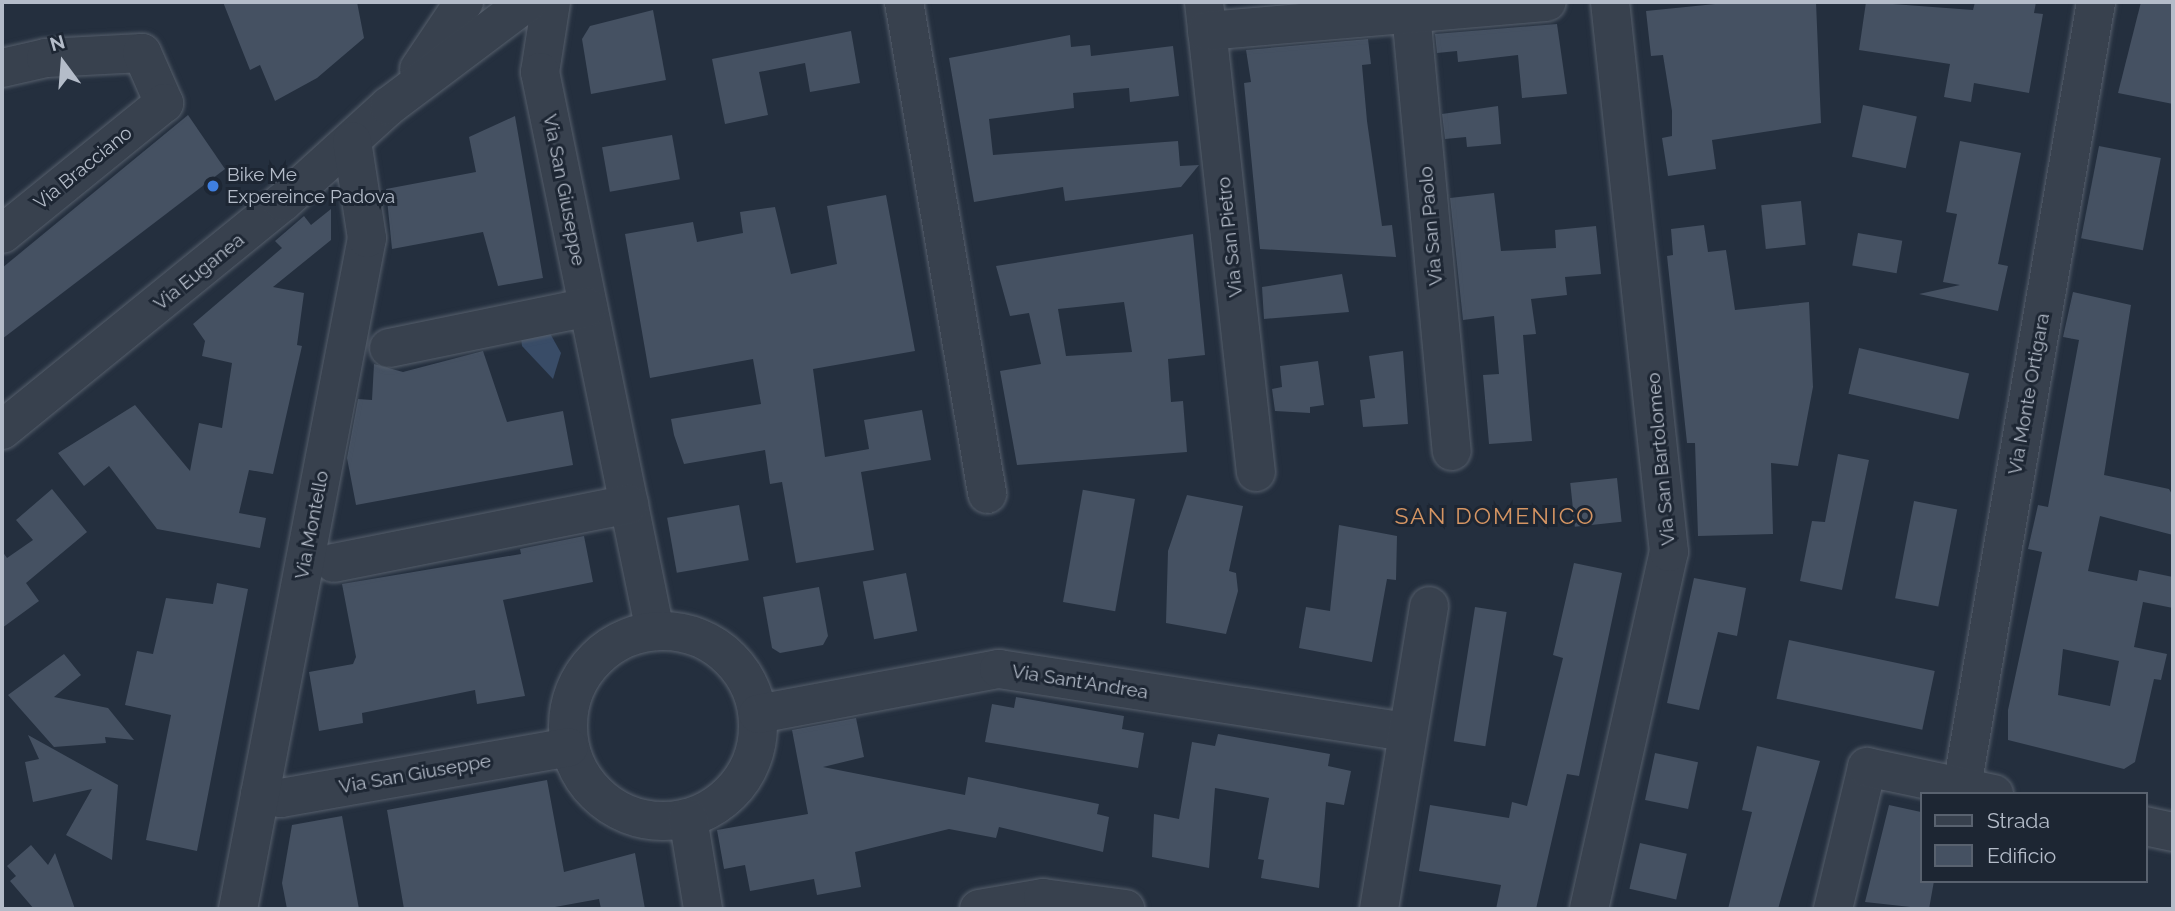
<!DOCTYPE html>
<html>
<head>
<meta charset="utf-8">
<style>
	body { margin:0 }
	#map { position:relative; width:2175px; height:911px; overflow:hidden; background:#242f3e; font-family:Raleway,sans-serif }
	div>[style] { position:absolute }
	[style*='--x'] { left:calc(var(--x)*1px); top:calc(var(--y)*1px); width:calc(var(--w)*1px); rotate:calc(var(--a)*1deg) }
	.water>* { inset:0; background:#394c67 }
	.building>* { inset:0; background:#455162; transform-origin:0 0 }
	.roads { filter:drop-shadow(0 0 2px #565f6c) drop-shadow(0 0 2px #565f6c) }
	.minor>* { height:38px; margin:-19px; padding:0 19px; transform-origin:19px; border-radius:19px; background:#38414e }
	.minor>.ring { margin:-19px; padding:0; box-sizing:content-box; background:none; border:38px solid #38414e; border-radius:50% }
	.dots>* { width:19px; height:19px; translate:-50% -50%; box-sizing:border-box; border:4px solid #1d2633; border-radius:50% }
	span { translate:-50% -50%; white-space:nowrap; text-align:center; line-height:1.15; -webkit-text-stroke:6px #1d2633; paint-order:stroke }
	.street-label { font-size:19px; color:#b4bcc9 }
	.poi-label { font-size:19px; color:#b4bcc9 }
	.left { translate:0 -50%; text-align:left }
	.quarter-label { font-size:23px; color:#d59563; letter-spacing:2px }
	.frame { position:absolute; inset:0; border:4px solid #b4bcc9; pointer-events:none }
	.legend { position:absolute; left:1920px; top:792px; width:228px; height:91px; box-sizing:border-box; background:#1d2633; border:2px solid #59626f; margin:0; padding:9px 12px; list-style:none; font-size:21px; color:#b4bcc9 }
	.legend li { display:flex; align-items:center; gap:14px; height:35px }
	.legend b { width:35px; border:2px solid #59626f }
	.north { position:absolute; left:28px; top:28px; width:70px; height:70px; -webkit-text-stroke:5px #1d2633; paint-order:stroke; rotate:344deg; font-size:19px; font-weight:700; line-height:28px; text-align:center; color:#b4bcc9 }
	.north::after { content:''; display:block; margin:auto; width:24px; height:32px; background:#b4bcc9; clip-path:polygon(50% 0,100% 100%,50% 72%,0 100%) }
</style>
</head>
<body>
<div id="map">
	<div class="water">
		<i style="clip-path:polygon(547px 328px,561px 353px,553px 379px,522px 346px,521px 337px)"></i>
	</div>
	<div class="building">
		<i style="clip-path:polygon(223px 2px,357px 2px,364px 38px,317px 78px,275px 101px,260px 65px,250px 70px)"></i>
		<i style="clip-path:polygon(1735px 2px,1816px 2px,1821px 123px,1712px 140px,1716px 169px,1668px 176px,1662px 138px,1672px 136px,1672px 111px,1663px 55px,1651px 56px,1646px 11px)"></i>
		<i style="clip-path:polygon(1866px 2px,1973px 10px,1975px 2px,2036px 2px,2034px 13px,2043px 14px,2029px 93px,1974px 83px,1971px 102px,1944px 97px,1950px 64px,1859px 50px)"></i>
		<i style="clip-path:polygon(2141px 2px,2173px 2px,2173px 104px,2118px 93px)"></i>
		<i style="clip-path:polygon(653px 10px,666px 80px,591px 94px,582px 39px,590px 26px)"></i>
		<i style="clip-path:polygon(1557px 24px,1567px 94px,1522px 98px,1518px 55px,1458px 62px,1457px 51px,1437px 53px,1435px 34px)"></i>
		<i style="clip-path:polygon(851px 31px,860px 83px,810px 92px,805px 63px,759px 72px,768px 115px,725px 124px,712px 59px)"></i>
		<i style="clip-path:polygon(1070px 35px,1071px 47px,1090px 45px,1091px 56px,1173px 46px,1179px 96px,1130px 102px,1129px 88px,1073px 93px,1074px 108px,989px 119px,993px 155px,1178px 141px,1180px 166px,1199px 165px,1181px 187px,1065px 201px,1063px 187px,974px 202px,949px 58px)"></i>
		<i style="clip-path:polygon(1368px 39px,1371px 64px,1362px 65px,1367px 121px,1382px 226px,1392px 225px,1396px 257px,1260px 249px,1244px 83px,1251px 82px,1246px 50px)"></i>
		<i style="left:1863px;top:105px;width:55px;height:53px;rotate:12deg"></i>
		<i style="clip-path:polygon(1498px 106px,1501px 144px,1467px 147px,1466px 137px,1445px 139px,1442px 114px)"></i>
		<i style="clip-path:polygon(188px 115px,225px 169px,2px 339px,2px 268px)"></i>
		<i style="clip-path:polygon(515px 116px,543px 278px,498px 286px,483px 232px,392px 249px,386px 189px,476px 172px,469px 137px)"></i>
		<i style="left:672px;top:135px;width:45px;height:71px;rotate:80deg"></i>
		<i style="clip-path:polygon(1960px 141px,2021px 153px,1998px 264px,2008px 266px,1998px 311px,1919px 294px,1960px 285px,1943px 282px,1957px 214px,1946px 212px)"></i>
		<i style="left:2099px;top:146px;width:63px;height:94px;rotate:11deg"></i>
		<i style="clip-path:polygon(1494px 193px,1501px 251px,1556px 248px,1555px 230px,1596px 226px,1601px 274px,1565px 277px,1567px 295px,1531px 299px,1536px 334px,1523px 335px,1532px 441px,1489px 444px,1483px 375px,1499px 374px,1494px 316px,1463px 320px,1450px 198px)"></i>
		<i style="clip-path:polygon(886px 195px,915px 351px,813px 369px,825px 457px,869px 449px,864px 420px,922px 410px,931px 460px,861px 472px,874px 550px,796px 563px,782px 482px,770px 484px,765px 450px,684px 464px,674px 435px,671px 419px,761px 404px,753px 359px,650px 378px,625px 234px,693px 222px,697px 242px,743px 233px,740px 212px,775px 207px,791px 274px,837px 264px,827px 206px)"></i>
		<i style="left:1801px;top:201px;width:44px;height:40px;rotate:84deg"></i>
		<i style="clip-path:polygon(331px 209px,331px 240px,273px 287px,304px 293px,297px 345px,302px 346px,273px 474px,249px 470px,239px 513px,266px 518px,260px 548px,157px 529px,109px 466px,84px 486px,58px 453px,135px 405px,190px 471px,199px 423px,222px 428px,232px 363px,202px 356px,205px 341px,193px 324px,282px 248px,275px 241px,304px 216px,311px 225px)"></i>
		<i style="clip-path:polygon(1704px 225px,1708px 252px,1726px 250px,1735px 310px,1809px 302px,1813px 387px,1798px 466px,1771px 463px,1773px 534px,1698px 536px,1695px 443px,1687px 443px,1667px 256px,1673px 255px,1671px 229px)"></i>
		<i style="left:1858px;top:233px;width:45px;height:33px;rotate:10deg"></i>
		<i style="clip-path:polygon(evenodd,1193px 234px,1205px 355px,1168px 359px,1171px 402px,1183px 401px,1187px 452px,1017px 465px,1000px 371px,1041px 364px,1029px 313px,1010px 316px,996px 266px,1193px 234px,1124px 302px,1132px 352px,1066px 356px,1058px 309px,1124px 302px)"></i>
		<i style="clip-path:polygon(1342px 274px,1349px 312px,1264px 319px,1262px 287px)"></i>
		<i style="clip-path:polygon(evenodd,2073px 292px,2131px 305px,2104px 475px,2169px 489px,2173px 496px,2173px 535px,2100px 516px,2088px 571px,2137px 581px,2139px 570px,2173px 577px,2173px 608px,2143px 602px,2134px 647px,2167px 654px,2161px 680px,2154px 679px,2135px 762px,2124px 769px,2008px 740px,2008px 710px,2042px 552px,2028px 549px,2038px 505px,2048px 507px,2079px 340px,2063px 337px,2073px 292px,2063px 649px,2119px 661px,2110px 706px,2058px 695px,2063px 649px)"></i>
		<i style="left:1859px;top:348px;width:113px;height:47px;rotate:13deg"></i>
		<i style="clip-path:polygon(483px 351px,507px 422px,563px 411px,573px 465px,356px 505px,347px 458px,358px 399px,372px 400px,374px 364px,403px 372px)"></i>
		<i style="clip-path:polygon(1403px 351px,1408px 424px,1363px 427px,1360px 400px,1375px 398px,1369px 356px)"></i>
		<i style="clip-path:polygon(1318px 361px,1324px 405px,1310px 407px,1310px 413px,1275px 411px,1272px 389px,1282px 387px,1280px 366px)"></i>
		<i style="clip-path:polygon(1838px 454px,1869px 460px,1842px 590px,1800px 581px,1812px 521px,1825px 522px)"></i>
		<i style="left:1617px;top:478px;width:44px;height:47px;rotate:84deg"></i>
		<i style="clip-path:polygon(52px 489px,87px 532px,26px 583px,39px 601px,2px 628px,2px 551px,7px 558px,33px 540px,16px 520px)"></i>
		<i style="clip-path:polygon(1187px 495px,1243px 506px,1229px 571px,1236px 573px,1238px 591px,1226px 634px,1166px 623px,1168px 551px)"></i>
		<i style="left:1135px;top:499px;width:114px;height:53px;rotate:100deg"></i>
		<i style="left:1914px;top:501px;width:44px;height:99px;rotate:11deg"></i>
		<i style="left:739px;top:505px;width:56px;height:73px;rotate:80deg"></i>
		<i style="clip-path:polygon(1339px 525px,1397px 536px,1396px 580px,1387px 579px,1372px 662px,1299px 648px,1306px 607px,1330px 611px)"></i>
		<i style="clip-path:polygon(584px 536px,593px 582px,503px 600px,525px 696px,477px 704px,475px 690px,362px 713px,363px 723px,319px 731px,309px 672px,353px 664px,356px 657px,342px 584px,521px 554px,520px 549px)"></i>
		<i style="clip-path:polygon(1574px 563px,1622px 573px,1579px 776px,1567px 774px,1536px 909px,1496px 909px,1501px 885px,1419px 871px,1430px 805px,1509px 818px,1512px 802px,1527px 806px,1563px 658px,1553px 655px)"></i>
		<i style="left:906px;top:573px;width:59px;height:44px;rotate:79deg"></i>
		<i style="clip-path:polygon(1694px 578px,1746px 588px,1737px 636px,1718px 632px,1699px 710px,1667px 703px)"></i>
		<i style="clip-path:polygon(217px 583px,248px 589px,197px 851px,146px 840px,171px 715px,125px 705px,137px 651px,153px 654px,166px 598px,213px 604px)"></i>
		<i style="clip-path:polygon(819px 587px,828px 636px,823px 645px,780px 653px,772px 648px,763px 597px)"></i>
		<i style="left:1475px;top:607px;width:32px;height:136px;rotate:9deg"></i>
		<i style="left:1789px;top:640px;width:149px;height:60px;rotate:12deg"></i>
		<i style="clip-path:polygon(64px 654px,81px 675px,54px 697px,108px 708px,134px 740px,105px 737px,106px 743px,54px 747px,8px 695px)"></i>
		<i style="clip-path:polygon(1016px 697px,1124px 716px,1122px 729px,1144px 733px,1138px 768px,985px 742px,992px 704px,1014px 708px)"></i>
		<i style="clip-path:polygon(856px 718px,864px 757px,823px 767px,965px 795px,968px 777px,1099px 804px,1097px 814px,1109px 817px,1103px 852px,999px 827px,996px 838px,949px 829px,855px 852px,861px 887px,817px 895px,814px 879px,750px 891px,745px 865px,724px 869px,717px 830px,808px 814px,792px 730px)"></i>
		<i style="clip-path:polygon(1218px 734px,1330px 754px,1328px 766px,1351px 771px,1344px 805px,1326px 802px,1319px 888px,1261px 878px,1264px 860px,1258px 859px,1269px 798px,1215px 788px,1209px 868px,1152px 857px,1154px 814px,1179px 819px,1192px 742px,1215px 746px)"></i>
		<i style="clip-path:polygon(28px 735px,118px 785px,112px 860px,66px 835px,92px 789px,33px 802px,25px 762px,39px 759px)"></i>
		<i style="clip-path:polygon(1757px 746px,1820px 761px,1778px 909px,1728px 909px,1752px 812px,1742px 810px)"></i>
		<i style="left:1655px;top:753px;width:44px;height:48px;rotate:12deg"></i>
		<i style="clip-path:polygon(547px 780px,564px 872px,635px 853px,645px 909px,601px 909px,599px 899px,544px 909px,404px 909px,387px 810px)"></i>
		<i style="clip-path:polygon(1889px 805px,1921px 812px,1921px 881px,1934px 881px,1929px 909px,1865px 902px)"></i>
		<i style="clip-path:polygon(342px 816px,359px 909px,287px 909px,282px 883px,292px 825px)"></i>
		<i style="left:1640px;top:843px;width:48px;height:47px;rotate:13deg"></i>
		<i style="clip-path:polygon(31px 845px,48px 865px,55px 853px,75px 909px,34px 909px,10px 881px,16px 876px,7px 866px)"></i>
	</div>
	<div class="roads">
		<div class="minor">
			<i style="--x:551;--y:2;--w:71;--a:98.9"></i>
			<i style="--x:540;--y:72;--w:571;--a:78.38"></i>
			<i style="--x:904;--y:2;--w:499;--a:80.4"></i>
			<i style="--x:1204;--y:2;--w:473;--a:83.7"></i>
			<i style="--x:1410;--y:2;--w:451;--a:84.7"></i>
			<i style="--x:1207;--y:31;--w:341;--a:-4.9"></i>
			<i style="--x:2;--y:68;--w:45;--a:-12.8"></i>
			<i style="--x:46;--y:58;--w:96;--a:-3"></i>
			<i style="--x:142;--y:53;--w:55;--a:66.3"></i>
			<i style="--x:164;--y:103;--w:208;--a:141"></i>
			<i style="--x:419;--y:69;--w:81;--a:-56.1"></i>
			<i style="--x:389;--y:348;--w:203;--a:-11.6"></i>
			<i style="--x:2;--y:430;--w:362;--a:-39.1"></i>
			<i style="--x:283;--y:202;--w:143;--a:-42.2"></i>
			<i style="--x:389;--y:106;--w:173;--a:-37"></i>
			<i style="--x:334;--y:563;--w:301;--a:-11.3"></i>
			<i class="ring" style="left:568px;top:631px;width:152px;height:152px"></i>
			<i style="--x:758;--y:714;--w:245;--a:-10.6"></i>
			<i style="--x:999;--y:669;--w:410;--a:8.8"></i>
			<i style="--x:1962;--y:787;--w:796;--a:-80.31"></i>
			<i style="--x:260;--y:794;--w:21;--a:11"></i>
			<i style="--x:281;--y:798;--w:292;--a:-10"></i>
			<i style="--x:688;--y:818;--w:92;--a:80.6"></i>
			<i style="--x:2145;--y:826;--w:29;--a:12"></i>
			<i style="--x:238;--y:909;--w:683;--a:-79.12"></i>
			<i style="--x:367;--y:238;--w:98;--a:-98.8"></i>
			<i style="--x:979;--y:909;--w:65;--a:-9.8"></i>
			<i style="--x:1043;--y:898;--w:83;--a:7.6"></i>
			<i style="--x:1379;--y:909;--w:307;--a:-80.6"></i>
			<i style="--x:1589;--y:909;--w:366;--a:-77.4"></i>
			<i style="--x:1669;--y:552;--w:553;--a:-96.12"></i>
			<i style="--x:1833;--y:909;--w:146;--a:-76.5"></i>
			<i style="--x:1867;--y:767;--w:130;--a:12"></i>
		</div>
	</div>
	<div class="dots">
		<i style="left:213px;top:186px;background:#3f7fe0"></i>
	</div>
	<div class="street-label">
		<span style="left:83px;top:168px;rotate:-39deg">Via Bracciano</span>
		<span style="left:564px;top:190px;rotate:79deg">Via San Giuseppe</span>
		<span style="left:1431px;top:226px;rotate:-95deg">Via San Paolo</span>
		<span style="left:1230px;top:237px;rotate:-96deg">Via San Pietro</span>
		<span style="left:199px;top:272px;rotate:-39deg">Via Euganea</span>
		<span style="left:2029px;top:394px;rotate:-80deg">Via Monte Ortigara</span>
		<span style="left:1661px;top:459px;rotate:-95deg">Via San Bartolomeo</span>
		<span style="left:312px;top:525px;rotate:-79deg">Via Montello</span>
		<span style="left:1080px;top:682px;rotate:9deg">Via Sant'Andrea</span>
		<span style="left:415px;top:774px;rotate:-10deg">Via San Giuseppe</span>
	</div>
	<div class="poi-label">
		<span class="left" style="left:227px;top:186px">Bike Me<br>Expereince Padova</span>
	</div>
	<div class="quarter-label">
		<span style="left:1495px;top:516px">SAN DOMENICO</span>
	</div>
	<div class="frame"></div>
	<ul class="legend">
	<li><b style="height:9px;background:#38414e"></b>Strada</li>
	<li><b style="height:19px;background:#455162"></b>Edificio</li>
	</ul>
	<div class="north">N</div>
</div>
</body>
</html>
